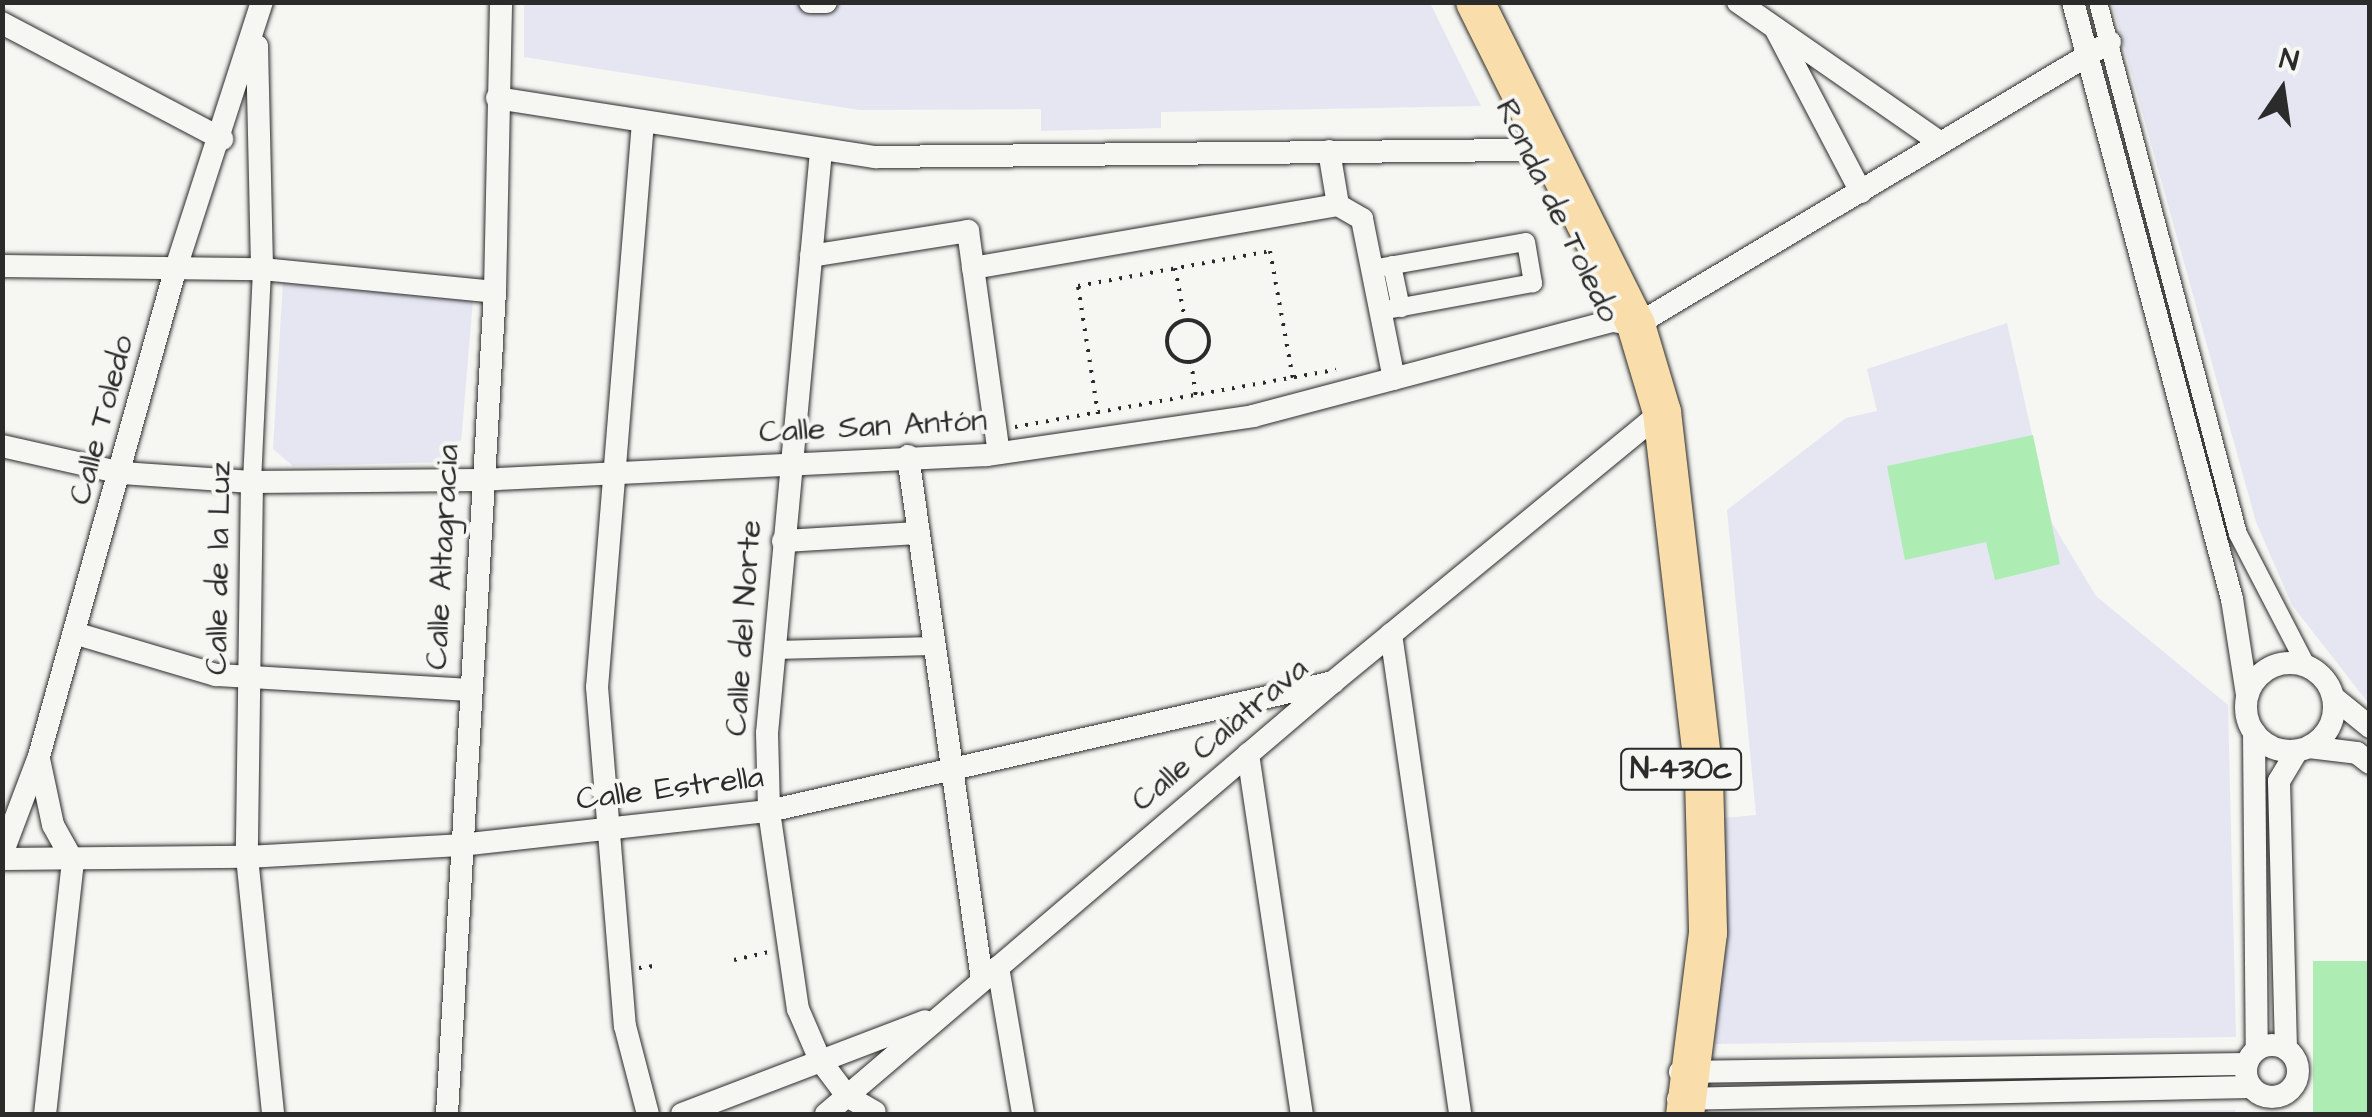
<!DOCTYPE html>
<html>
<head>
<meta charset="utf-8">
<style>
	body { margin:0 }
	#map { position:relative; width:2372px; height:1117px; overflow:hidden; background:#f6f6f2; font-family:"Architects Daughter",sans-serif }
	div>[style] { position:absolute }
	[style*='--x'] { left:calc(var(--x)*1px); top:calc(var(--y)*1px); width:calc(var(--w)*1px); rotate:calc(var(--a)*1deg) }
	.built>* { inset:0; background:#e5e6f2 }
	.green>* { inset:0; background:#adedb4; transform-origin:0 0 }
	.path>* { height:4px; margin-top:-2px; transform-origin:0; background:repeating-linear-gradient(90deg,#2b2b2b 0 2.5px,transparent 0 10.5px) }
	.path>.ring { margin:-2px; padding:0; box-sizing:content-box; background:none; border:4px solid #2b2b2b; border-radius:50% }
	.roads { filter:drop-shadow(0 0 2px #2b2b2b) drop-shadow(0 0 2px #2b2b2b) }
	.pedestrian>* { height:18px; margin:-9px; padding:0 9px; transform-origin:9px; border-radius:9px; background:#f6f6f2 }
	.minor>* { height:22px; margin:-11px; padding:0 11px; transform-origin:11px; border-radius:11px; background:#f6f6f2 }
	.minor>.ring { margin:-11px; padding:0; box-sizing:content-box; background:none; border:22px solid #f6f6f2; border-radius:50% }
	.trunk>* { height:38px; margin:-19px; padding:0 19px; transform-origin:19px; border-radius:19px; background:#f9ddab }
	span { translate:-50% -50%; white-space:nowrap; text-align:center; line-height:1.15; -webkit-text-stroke:8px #f6f6f2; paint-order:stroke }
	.shield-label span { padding:2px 8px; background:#f6f6f2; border:2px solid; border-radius:8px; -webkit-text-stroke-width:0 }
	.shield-label { font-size:30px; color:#2b2b2b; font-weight:700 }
	.street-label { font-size:32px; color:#2b2b2b }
	.frame { position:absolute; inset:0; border:5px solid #2b2b2b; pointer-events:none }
	.north { position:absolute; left:2232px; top:40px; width:100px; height:100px; -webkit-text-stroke:8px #f6f6f2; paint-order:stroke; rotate:13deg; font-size:28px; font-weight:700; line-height:40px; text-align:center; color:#2b2b2b }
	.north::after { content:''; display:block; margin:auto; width:35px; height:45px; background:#2b2b2b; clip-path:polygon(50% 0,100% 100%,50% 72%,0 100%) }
</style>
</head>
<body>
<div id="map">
	<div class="built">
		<i style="clip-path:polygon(524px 3px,1430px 3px,1481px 106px,1161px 112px,1161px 128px,1041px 131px,1041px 109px,859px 110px,524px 57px)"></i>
		<i style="clip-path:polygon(2112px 3px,2369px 3px,2369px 704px,2292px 605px,2256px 522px)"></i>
		<i style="clip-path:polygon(283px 281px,473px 299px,460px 455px,450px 462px,293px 466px,273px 449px)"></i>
		<i style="clip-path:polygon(2007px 323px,2052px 523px,2096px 596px,2228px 705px,2236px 1037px,1715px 1044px,1727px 879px,1723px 818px,1756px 815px,1727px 510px,1846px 418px,1877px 411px,1867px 369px)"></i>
		<i style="clip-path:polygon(2235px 1110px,2236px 1114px,1896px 1114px,1941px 1113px)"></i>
	</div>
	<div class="green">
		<i style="clip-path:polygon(2033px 435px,2060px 564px,1995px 580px,1986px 542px,1905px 560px,1887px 466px)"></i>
		<i style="left:2369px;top:961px;width:153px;height:56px;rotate:90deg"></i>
	</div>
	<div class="path">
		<i style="--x:1175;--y:268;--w:53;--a:79.1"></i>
		<i class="ring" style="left:1167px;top:320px;width:38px;height:38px"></i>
		<i style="--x:1191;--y:361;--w:35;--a:82"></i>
		<i style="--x:1098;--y:414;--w:130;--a:-98.9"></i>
		<i style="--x:1078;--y:286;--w:195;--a:-10.3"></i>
		<i style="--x:1270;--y:251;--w:135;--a:79.8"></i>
		<i style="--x:1015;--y:427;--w:326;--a:-10.1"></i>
		<i style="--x:734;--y:960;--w:35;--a:-13"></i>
		<i style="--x:639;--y:968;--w:15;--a:-8"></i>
	</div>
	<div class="roads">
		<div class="pedestrian">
			<i style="--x:2098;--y:2;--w:550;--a:75.26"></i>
			<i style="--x:2238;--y:534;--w:150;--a:62.6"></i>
			<i style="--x:1392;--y:265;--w:44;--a:78.2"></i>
			<i style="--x:1371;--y:269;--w:157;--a:-9.9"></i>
			<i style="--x:1526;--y:242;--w:42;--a:80.3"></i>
			<i style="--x:1533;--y:283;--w:156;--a:169.6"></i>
			<i style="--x:252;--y:482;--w:213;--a:-87.3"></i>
			<i style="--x:774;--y:650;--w:160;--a:-1.4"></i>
		</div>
		<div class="minor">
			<i style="--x:810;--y:2;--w:16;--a:0"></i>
			<i style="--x:1738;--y:2;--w:244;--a:34.8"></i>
			<i style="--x:2073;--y:2;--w:618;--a:75.09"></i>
			<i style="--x:2232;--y:599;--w:97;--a:81.1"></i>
			<i style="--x:2;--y:23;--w:249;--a:27.8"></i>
			<i style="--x:1776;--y:30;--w:183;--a:62.3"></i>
			<i style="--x:257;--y:46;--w:223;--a:88.7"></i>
			<i style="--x:497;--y:98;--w:383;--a:8.9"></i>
			<i style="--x:875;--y:157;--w:652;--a:-0.62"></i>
			<i style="--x:643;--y:122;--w:567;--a:94.65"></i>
			<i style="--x:597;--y:687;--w:340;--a:85.3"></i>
			<i style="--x:625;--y:1026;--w:91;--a:75.4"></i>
			<i style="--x:821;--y:151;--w:584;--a:95.3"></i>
			<i style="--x:767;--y:733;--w:78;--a:88.5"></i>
			<i style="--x:769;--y:811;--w:200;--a:81.7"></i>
			<i style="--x:798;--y:1009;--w:56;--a:66.7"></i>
			<i style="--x:820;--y:1060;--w:45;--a:53.1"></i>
			<i style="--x:847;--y:1096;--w:32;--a:30"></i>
			<i style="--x:1329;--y:151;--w:55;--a:80.5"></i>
			<i style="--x:1338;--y:205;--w:28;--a:30"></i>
			<i style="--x:1362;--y:219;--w:163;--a:78.7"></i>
			<i style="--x:811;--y:256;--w:159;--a:-9"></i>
			<i style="--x:968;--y:231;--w:224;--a:82.1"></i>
			<i style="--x:2;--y:266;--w:260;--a:0.7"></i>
			<i style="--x:262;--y:269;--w:234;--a:5.6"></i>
			<i style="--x:973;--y:268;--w:370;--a:-9.8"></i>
			<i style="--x:2;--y:446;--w:123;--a:12.7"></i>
			<i style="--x:122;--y:473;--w:130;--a:4"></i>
			<i style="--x:252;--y:482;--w:227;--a:-0.5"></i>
			<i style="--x:479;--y:480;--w:509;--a:-2.82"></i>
			<i style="--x:987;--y:455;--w:269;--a:-8.3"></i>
			<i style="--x:1253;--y:416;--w:372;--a:-14.8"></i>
			<i style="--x:1613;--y:321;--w:23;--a:10"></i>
			<i style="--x:1636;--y:325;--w:552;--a:-30.84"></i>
			<i style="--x:908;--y:456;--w:529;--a:81.96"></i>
			<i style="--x:252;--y:482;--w:375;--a:90.8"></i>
			<i style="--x:247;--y:857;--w:258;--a:84.2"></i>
			<i style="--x:783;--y:541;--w:136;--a:-3.4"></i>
			<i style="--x:74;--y:633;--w:148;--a:16.5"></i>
			<i style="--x:216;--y:675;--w:252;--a:3.4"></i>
			<i style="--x:1391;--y:634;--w:485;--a:81.8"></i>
			<i class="ring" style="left:2246px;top:663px;width:66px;height:66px"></i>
			<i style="--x:2333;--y:697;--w:48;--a:39"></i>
			<i style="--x:2254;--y:732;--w:317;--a:89.5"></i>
			<i style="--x:2309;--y:747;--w:48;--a:7.1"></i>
			<i style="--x:2357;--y:753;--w:16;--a:38"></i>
			<i style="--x:1248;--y:754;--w:364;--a:81.5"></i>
			<i style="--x:39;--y:759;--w:67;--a:78"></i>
			<i style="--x:53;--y:825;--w:41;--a:60.9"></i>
			<i style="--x:73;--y:861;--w:255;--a:96.3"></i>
			<i style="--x:2;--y:854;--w:105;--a:-69.3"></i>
			<i style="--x:39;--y:756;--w:504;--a:-74.34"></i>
			<i style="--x:175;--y:271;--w:283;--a:-72.1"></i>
			<i style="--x:2;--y:859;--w:245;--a:-0.5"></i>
			<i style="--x:247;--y:857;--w:213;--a:-3.2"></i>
			<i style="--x:460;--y:845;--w:311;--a:-6.3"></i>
			<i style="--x:769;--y:811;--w:579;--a:-12.88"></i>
			<i style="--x:998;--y:967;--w:149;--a:80.3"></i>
			<i class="ring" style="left:2246px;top:1045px;width:30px;height:30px"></i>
			<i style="--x:2286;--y:1049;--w:268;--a:-91.5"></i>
			<i style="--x:2279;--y:781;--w:35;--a:-59"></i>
			<i style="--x:1680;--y:1072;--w:566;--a:-0.81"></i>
			<i style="--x:1678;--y:1099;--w:572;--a:-1.2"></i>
			<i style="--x:447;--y:1114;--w:823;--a:-86.66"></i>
			<i style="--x:495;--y:292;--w:290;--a:-88.8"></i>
			<i style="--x:682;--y:1114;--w:260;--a:-20.9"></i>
			<i style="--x:826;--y:1114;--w:666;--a:-40.43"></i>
			<i style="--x:1333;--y:682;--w:426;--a:-39.4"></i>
		</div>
		<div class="trunk">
			<i style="--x:1475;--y:2;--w:361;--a:63.5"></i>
			<i style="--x:1636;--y:325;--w:91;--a:73.4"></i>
			<i style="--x:1662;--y:412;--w:367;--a:83.4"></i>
			<i style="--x:1704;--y:777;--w:156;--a:88.5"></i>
			<i style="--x:1708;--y:933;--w:182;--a:97.2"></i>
		</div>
	</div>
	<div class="shield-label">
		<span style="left:1681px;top:769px">N-430c</span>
	</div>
	<div class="street-label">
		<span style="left:1557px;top:211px;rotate:64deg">Ronda de Toledo</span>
		<span style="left:102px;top:420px;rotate:-75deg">Calle Toledo</span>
		<span style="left:873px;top:427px;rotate:-3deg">Calle San Antón</span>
		<span style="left:443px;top:557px;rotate:-87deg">Calle Altagracia</span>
		<span style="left:219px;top:568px;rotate:-89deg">Calle de la Luz</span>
		<span style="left:744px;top:628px;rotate:-86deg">Calle del Norte</span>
		<span style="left:1220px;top:735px;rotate:-40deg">Calle Calatrava</span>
		<span style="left:670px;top:789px;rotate:-7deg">Calle Estrella</span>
	</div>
	<div class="frame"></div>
	<div class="north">N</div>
</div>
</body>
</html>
